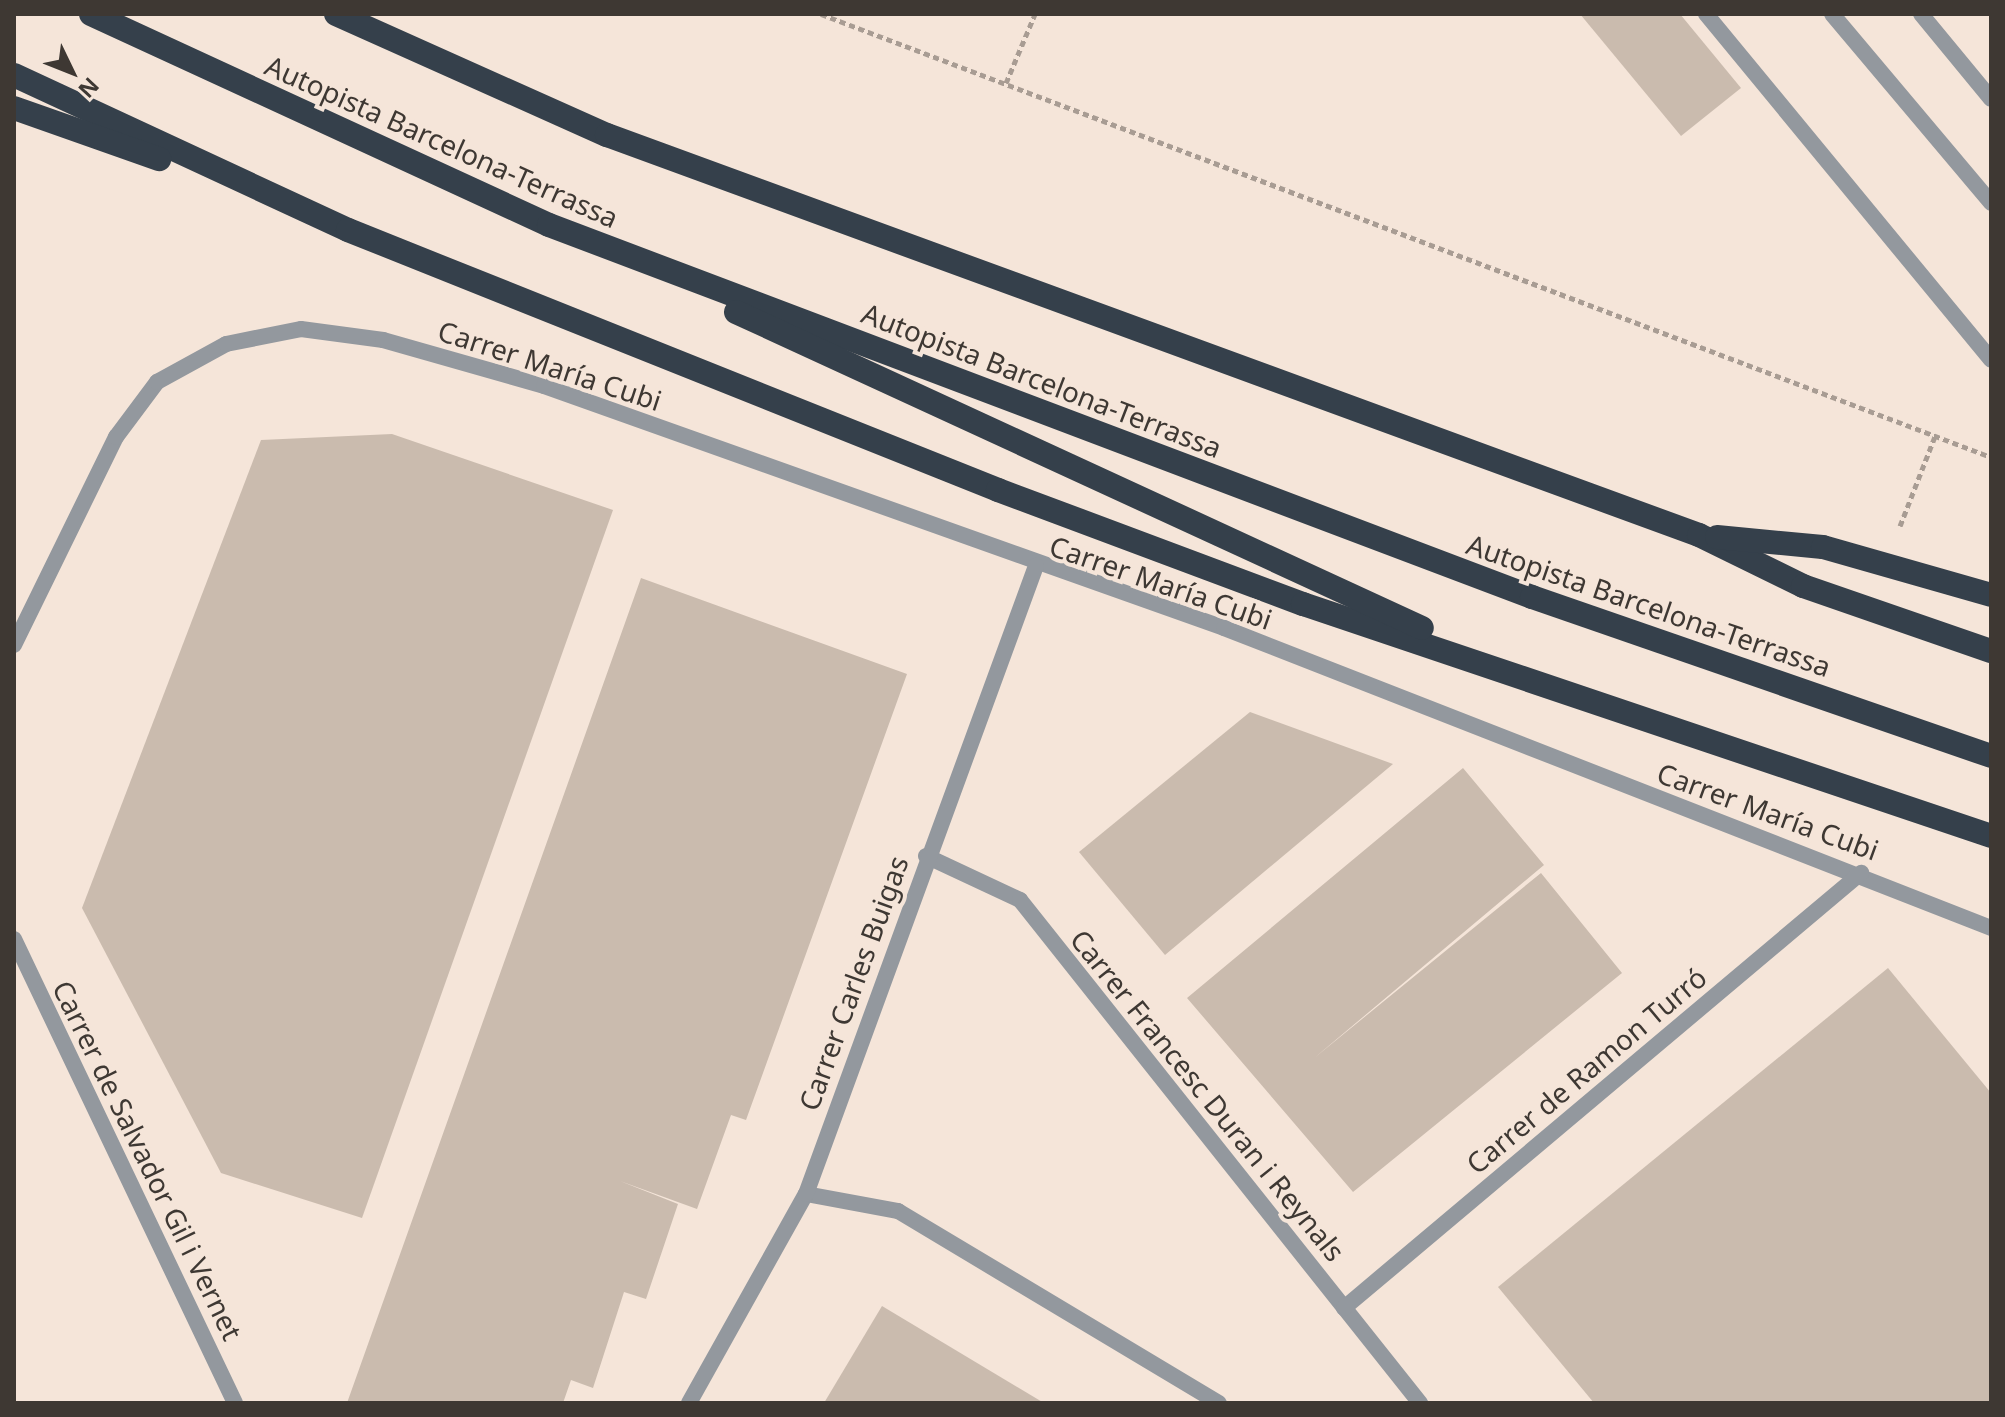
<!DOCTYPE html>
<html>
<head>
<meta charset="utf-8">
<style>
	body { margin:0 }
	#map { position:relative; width:2005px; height:1417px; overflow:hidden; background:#f5e5d9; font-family:"Noto Sans",sans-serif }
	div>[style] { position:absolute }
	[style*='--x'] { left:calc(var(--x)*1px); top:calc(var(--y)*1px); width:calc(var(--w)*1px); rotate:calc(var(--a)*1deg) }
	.building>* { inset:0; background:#cabbae }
	.path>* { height:5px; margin-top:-2.5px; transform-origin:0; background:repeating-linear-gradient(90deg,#a89c93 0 6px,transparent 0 10px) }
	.service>* { height:16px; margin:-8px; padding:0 8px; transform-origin:8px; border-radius:8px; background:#93989e }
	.minor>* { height:16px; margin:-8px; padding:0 8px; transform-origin:8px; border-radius:8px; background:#93989e }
	.motorway>* { height:24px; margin:-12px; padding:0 12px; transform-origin:12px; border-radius:12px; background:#35404b }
	span { translate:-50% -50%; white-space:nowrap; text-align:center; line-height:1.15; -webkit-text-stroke:8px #f5e5d9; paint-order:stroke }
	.street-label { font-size:28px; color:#3e3833 }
	.frame { position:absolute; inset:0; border:16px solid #3e3833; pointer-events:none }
	.north { position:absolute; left:32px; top:32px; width:80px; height:80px; -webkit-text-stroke:6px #f5e5d9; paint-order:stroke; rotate:133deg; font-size:22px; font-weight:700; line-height:32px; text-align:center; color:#3e3833 }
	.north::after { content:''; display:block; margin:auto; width:28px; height:36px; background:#3e3833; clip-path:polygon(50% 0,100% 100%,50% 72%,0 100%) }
</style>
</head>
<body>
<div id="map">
	<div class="building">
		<i style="clip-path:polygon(1580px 14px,1680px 14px,1741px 88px,1681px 136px)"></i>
		<i style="clip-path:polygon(392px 434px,613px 510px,362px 1218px,221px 1173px,82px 908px,261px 440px)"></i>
		<i style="clip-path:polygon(641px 578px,907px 674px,746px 1120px,731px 1115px,697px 1209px,620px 1181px,678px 1204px,646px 1299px,624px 1292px,593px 1388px,571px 1380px,563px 1403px,347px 1403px)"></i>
		<i style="clip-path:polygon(1250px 712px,1393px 764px,1165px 955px,1079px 852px)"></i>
		<i style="clip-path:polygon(1463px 768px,1544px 865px,1313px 1059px,1541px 873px,1622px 973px,1353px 1192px,1187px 998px)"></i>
		<i style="clip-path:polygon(1888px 968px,1991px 1093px,1991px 1403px,1594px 1403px,1498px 1287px)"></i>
		<i style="clip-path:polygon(882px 1306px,1044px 1403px,824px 1403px)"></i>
	</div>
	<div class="path">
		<i style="--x:821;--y:14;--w:1251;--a:20.74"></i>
		<i style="--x:1006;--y:83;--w:75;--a:-67.2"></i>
		<i style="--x:1900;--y:526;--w:97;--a:-68.7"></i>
	</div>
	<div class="service">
		<i style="--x:1706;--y:14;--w:448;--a:50.5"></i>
		<i style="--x:1832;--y:14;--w:247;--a:49.9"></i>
		<i style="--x:1921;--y:14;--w:110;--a:50.5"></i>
	</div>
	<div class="minor">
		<i style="--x:14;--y:645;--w:232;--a:-63.9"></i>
		<i style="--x:116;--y:437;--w:69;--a:-53.3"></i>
		<i style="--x:157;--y:382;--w:79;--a:-28.8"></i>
		<i style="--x:226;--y:344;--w:76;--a:-11.3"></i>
		<i style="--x:301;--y:329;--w:83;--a:7.6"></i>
		<i style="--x:383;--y:340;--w:167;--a:15.9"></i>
		<i style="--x:544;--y:386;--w:722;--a:19.59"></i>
		<i style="--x:1224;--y:628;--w:824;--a:21.36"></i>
		<i style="--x:926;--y:856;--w:104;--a:25.1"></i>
		<i style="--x:1020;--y:900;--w:643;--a:51.51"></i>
		<i style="--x:14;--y:939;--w:514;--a:64.53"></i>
		<i style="--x:806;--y:1194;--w:94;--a:10.5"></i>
		<i style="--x:898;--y:1211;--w:374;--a:30.9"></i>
		<i style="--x:1344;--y:1308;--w:676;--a:-40.08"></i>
		<i style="--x:689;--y:1403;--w:240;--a:-60.8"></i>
		<i style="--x:806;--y:1194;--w:669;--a:-69.89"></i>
	</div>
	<div class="motorway">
		<i style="--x:91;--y:14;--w:504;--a:24.74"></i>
		<i style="--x:549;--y:225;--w:1051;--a:20.73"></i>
		<i style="--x:1532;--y:597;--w:486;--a:19.1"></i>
		<i style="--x:336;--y:14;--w:297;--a:24.1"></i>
		<i style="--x:607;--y:135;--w:1163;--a:20.12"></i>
		<i style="--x:1699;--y:535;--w:116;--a:26.1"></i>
		<i style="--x:1803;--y:586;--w:199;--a:19.1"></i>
		<i style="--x:14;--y:75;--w:368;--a:24.9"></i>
		<i style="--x:348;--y:230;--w:700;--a:21.8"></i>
		<i style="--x:998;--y:490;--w:326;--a:20.5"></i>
		<i style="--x:1303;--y:604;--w:726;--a:18.63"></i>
		<i style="--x:14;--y:108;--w:154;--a:19.4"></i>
		<i style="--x:736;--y:312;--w:755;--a:24.73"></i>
		<i style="--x:1717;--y:537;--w:106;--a:5.4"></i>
		<i style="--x:1823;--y:547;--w:175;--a:15.9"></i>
	</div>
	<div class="street-label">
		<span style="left:442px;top:141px;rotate:24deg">Autopista Barcelona-Terrassa</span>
		<span style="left:550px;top:365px;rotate:18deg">Carrer María Cubi</span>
		<span style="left:1042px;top:380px;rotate:21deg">Autopista Barcelona-Terrassa</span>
		<span style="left:1161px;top:582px;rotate:19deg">Carrer María Cubi</span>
		<span style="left:1649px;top:605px;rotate:19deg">Autopista Barcelona-Terrassa</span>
		<span style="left:1768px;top:811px;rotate:20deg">Carrer María Cubi</span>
		<span style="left:853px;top:983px;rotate:-70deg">Carrer Carles Buigas</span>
		<span style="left:1586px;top:1070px;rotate:-40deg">Carrer de Ramon Turró</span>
		<span style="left:1208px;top:1095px;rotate:51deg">Carrer Francesc Duran i Reynals</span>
		<span style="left:148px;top:1160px;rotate:64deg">Carrer de Salvador Gil i Vernet</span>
	</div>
	<div class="frame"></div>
	<div class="north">N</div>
</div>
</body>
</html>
